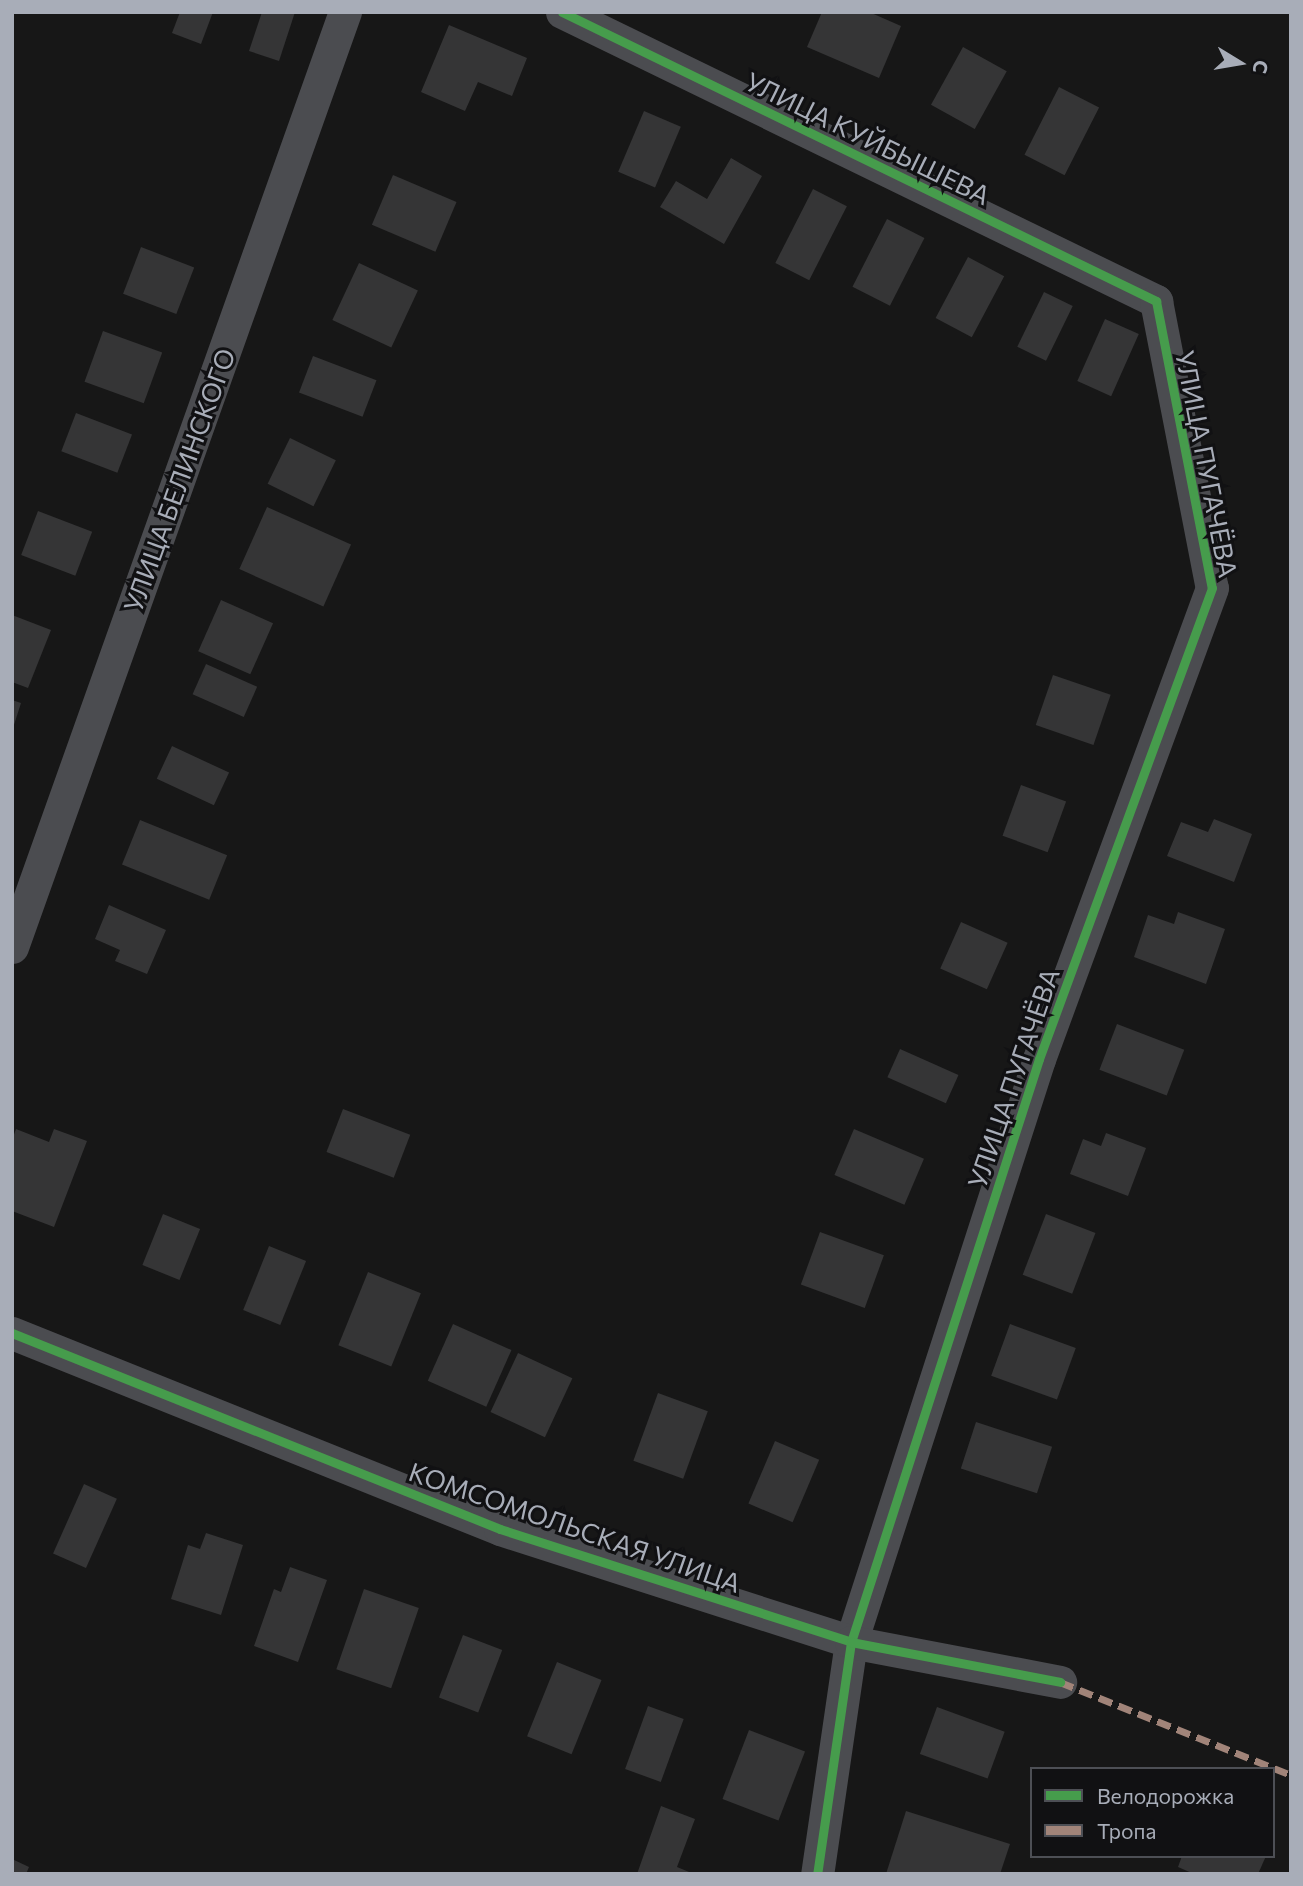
<!DOCTYPE html>
<html>
<head>
<meta charset="utf-8">
<style>
	body { margin:0 }
	#map { position:relative; width:1303px; height:1886px; overflow:hidden; background:#171717; font-family:Commissioner,sans-serif }
	div>[style] { position:absolute }
	[style*='--x'] { left:calc(var(--x)*1px); top:calc(var(--y)*1px); width:calc(var(--w)*1px); rotate:calc(var(--a)*1deg) }
	.building>* { inset:0; background:#353536; transform-origin:0 0 }
	.minor>* { height:33px; margin:-16.5px; padding:0 16.5px; transform-origin:16.5px; border-radius:16.5px; background:#4b4c50 }
	.quiet>* { height:7px; margin-top:-3.5px; transform-origin:0; background:repeating-linear-gradient(90deg,#a18479 0 14px,transparent 0 21px) }
	.cycleway>* { height:9px; margin:-4.5px; padding:0 4.5px; transform-origin:4.5px; border-radius:4.5px; background:#469c4c }
	span { translate:-50% -50%; white-space:nowrap; text-align:center; line-height:1.15; -webkit-text-stroke:6px #111113; paint-order:stroke }
	.street-label { font-size:26px; color:#a8adb8 }
	.frame { position:absolute; inset:0; border:14px solid #a8adb8; pointer-events:none }
	.legend { position:absolute; left:1030px; top:1767px; width:245px; height:91px; box-sizing:border-box; background:#111113; border:2px solid #4d4f55; margin:0; padding:9px 12px; list-style:none; font-size:21px; color:#a8adb8 }
	.legend li { display:flex; align-items:center; gap:14px; height:35px }
	.legend b { width:35px; border:2px solid #4d4f55 }
	.north { position:absolute; left:1205px; top:28px; width:70px; height:70px; -webkit-text-stroke:5px #111113; paint-order:stroke; rotate:101deg; font-size:19px; font-weight:700; line-height:28px; text-align:center; color:#a8adb8 }
	.north::after { content:''; display:block; margin:auto; width:24px; height:32px; background:#a8adb8; clip-path:polygon(50% 0,100% 100%,50% 72%,0 100%) }
</style>
</head>
<body>
<div id="map">
	<div class="building">
		<i style="clip-path:polygon(180px 12px,213px 12px,201px 44px,172px 33px)"></i>
		<i style="clip-path:polygon(262px 12px,295px 12px,279px 61px,249px 51px)"></i>
		<i style="clip-path:polygon(822px 12px,869px 12px,901px 26px,879px 78px,807px 47px)"></i>
		<i style="clip-path:polygon(449px 25px,527px 58px,512px 96px,478px 82px,465px 111px,421px 92px)"></i>
		<i style="left:963px;top:47px;width:50px;height:66px;rotate:29deg"></i>
		<i style="left:1059px;top:87px;width:45px;height:76px;rotate:27deg"></i>
		<i style="left:644px;top:111px;width:40px;height:66px;rotate:23deg"></i>
		<i style="clip-path:polygon(731px 158px,762px 176px,724px 244px,660px 207px,676px 181px,707px 199px)"></i>
		<i style="left:393px;top:175px;width:69px;height:54px;rotate:23deg"></i>
		<i style="left:813px;top:189px;width:38px;height:83px;rotate:27deg"></i>
		<i style="left:887px;top:219px;width:42px;height:76px;rotate:27deg"></i>
		<i style="left:141px;top:247px;width:57px;height:50px;rotate:21deg"></i>
		<i style="left:968px;top:257px;width:41px;height:69px;rotate:28deg"></i>
		<i style="left:359px;top:263px;width:65px;height:63px;rotate:25deg"></i>
		<i style="left:1044px;top:292px;width:32px;height:61px;rotate:26deg"></i>
		<i style="left:1105px;top:319px;width:37px;height:68px;rotate:24deg"></i>
		<i style="left:103px;top:331px;width:63px;height:54px;rotate:20deg"></i>
		<i style="left:313px;top:356px;width:68px;height:39px;rotate:21deg"></i>
		<i style="left:76px;top:413px;width:60px;height:41px;rotate:21deg"></i>
		<i style="left:290px;top:438px;width:51px;height:51px;rotate:26deg"></i>
		<i style="left:267px;top:507px;width:92px;height:68px;rotate:24deg"></i>
		<i style="left:38px;top:511px;width:58px;height:47px;rotate:21deg"></i>
		<i style="left:221px;top:600px;width:57px;height:56px;rotate:24deg"></i>
		<i style="clip-path:polygon(12px 615px,51px 630px,28px 688px,12px 682px)"></i>
		<i style="left:206px;top:664px;width:56px;height:33px;rotate:24deg"></i>
		<i style="left:1053px;top:675px;width:61px;height:53px;rotate:19deg"></i>
		<i style="clip-path:polygon(12px 700px,21px 703px,13px 728px,12px 728px)"></i>
		<i style="left:172px;top:746px;width:63px;height:36px;rotate:25deg"></i>
		<i style="left:1021px;top:785px;width:48px;height:54px;rotate:20deg"></i>
		<i style="clip-path:polygon(1214px 819px,1252px 834px,1234px 882px,1167px 856px,1181px 822px,1208px 832px)"></i>
		<i style="left:140px;top:820px;width:94px;height:48px;rotate:22deg"></i>
		<i style="clip-path:polygon(109px 905px,166px 930px,147px 974px,115px 961px,120px 950px,95px 939px)"></i>
		<i style="clip-path:polygon(1178px 912px,1225px 929px,1206px 984px,1134px 957px,1148px 915px,1174px 924px)"></i>
		<i style="left:961px;top:922px;width:51px;height:51px;rotate:24deg"></i>
		<i style="left:1117px;top:1024px;width:72px;height:49px;rotate:21deg"></i>
		<i style="left:900px;top:1049px;width:64px;height:31px;rotate:24deg"></i>
		<i style="left:343px;top:1109px;width:72px;height:46px;rotate:21deg"></i>
		<i style="clip-path:polygon(16px 1129px,49px 1142px,54px 1129px,87px 1141px,54px 1227px,12px 1211px,12px 1140px)"></i>
		<i style="left:854px;top:1129px;width:76px;height:50px;rotate:23deg"></i>
		<i style="clip-path:polygon(1106px 1133px,1146px 1148px,1128px 1196px,1070px 1174px,1083px 1139px,1101px 1146px)"></i>
		<i style="left:163px;top:1214px;width:40px;height:55px;rotate:22deg"></i>
		<i style="left:1046px;top:1214px;width:53px;height:65px;rotate:21deg"></i>
		<i style="left:820px;top:1232px;width:68px;height:56px;rotate:20deg"></i>
		<i style="left:269px;top:1246px;width:40px;height:69px;rotate:22deg"></i>
		<i style="left:368px;top:1272px;width:57px;height:79px;rotate:22deg"></i>
		<i style="left:453px;top:1324px;width:64px;height:62px;rotate:24deg"></i>
		<i style="left:1010px;top:1324px;width:70px;height:55px;rotate:20deg"></i>
		<i style="left:518px;top:1353px;width:60px;height:65px;rotate:25deg"></i>
		<i style="left:658px;top:1393px;width:53px;height:72px;rotate:20deg"></i>
		<i style="left:976px;top:1422px;width:80px;height:49px;rotate:18deg"></i>
		<i style="left:775px;top:1441px;width:48px;height:68px;rotate:23deg"></i>
		<i style="left:84px;top:1484px;width:36px;height:76px;rotate:24deg"></i>
		<i style="clip-path:polygon(206px 1533px,243px 1545px,221px 1615px,171px 1599px,188px 1545px,200px 1549px)"></i>
		<i style="clip-path:polygon(290px 1567px,327px 1580px,298px 1662px,254px 1646px,274px 1589px,281px 1592px)"></i>
		<i style="left:364px;top:1589px;width:58px;height:85px;rotate:19deg"></i>
		<i style="left:463px;top:1635px;width:42px;height:67px;rotate:21deg"></i>
		<i style="left:557px;top:1662px;width:48px;height:80px;rotate:22deg"></i>
		<i style="left:648px;top:1706px;width:38px;height:67px;rotate:20deg"></i>
		<i style="left:937px;top:1707px;width:72px;height:50px;rotate:20deg"></i>
		<i style="left:749px;top:1730px;width:60px;height:74px;rotate:21deg"></i>
		<i style="clip-path:polygon(661px 1806px,695px 1819px,677px 1867px,694px 1874px,637px 1874px)"></i>
		<i style="clip-path:polygon(906px 1811px,1010px 1844px,1000px 1874px,886px 1874px)"></i>
		<i style="clip-path:polygon(1182px 1856px,1266px 1856px,1258px 1874px,1194px 1874px,1178px 1867px)"></i>
		<i style="clip-path:polygon(12px 1859px,29px 1867px,26px 1874px,12px 1874px)"></i>
	</div>
	<div class="minor">
		<i style="--x:562;--y:12;--w:661;--a:25.94"></i>
		<i style="--x:1156;--y:301;--w:292;--a:79"></i>
		<i style="--x:1212;--y:588;--w:502;--a:110.17"></i>
		<i style="--x:1039;--y:1059;--w:613;--a:107.87"></i>
		<i style="--x:851;--y:1642;--w:234;--a:98.3"></i>
		<i style="--x:12;--y:947;--w:993;--a:-70.4"></i>
		<i style="--x:12;--y:1333;--w:526;--a:21.88"></i>
		<i style="--x:500;--y:1529;--w:369;--a:17.8"></i>
		<i style="--x:851;--y:1642;--w:213;--a:10.8"></i>
	</div>
	<div class="quiet">
		<i style="--x:1060;--y:1682;--w:249;--a:21.9"></i>
	</div>
	<div class="cycleway">
		<i style="--x:562;--y:12;--w:661;--a:25.94"></i>
		<i style="--x:1156;--y:301;--w:292;--a:79"></i>
		<i style="--x:1212;--y:588;--w:502;--a:110.17"></i>
		<i style="--x:1039;--y:1059;--w:613;--a:107.87"></i>
		<i style="--x:851;--y:1642;--w:234;--a:98.3"></i>
		<i style="--x:12;--y:1333;--w:526;--a:21.88"></i>
		<i style="--x:500;--y:1529;--w:369;--a:17.8"></i>
		<i style="--x:851;--y:1642;--w:213;--a:10.8"></i>
	</div>
	<div class="street-label">
		<span style="left:868px;top:138px;rotate:26deg">УЛИЦА КУЙБЫШЕВА</span>
		<span style="left:1207px;top:464px;rotate:79deg">УЛИЦА ПУГАЧЁВА</span>
		<span style="left:179px;top:480px;rotate:-70deg">УЛИЦА БЕЛИНСКОГО</span>
		<span style="left:1013px;top:1078px;rotate:-71deg">УЛИЦА ПУГАЧЁВА</span>
		<span style="left:575px;top:1527px;rotate:19deg">КОМСОМОЛЬСКАЯ УЛИЦА</span>
	</div>
	<div class="frame"></div>
	<ul class="legend">
	<li><b style="height:9px;background:#469c4c"></b>Велодорожка</li>
	<li><b style="height:9px;background:#a18479"></b>Тропа</li>
	</ul>
	<div class="north">С</div>
</div>
</body>
</html>
